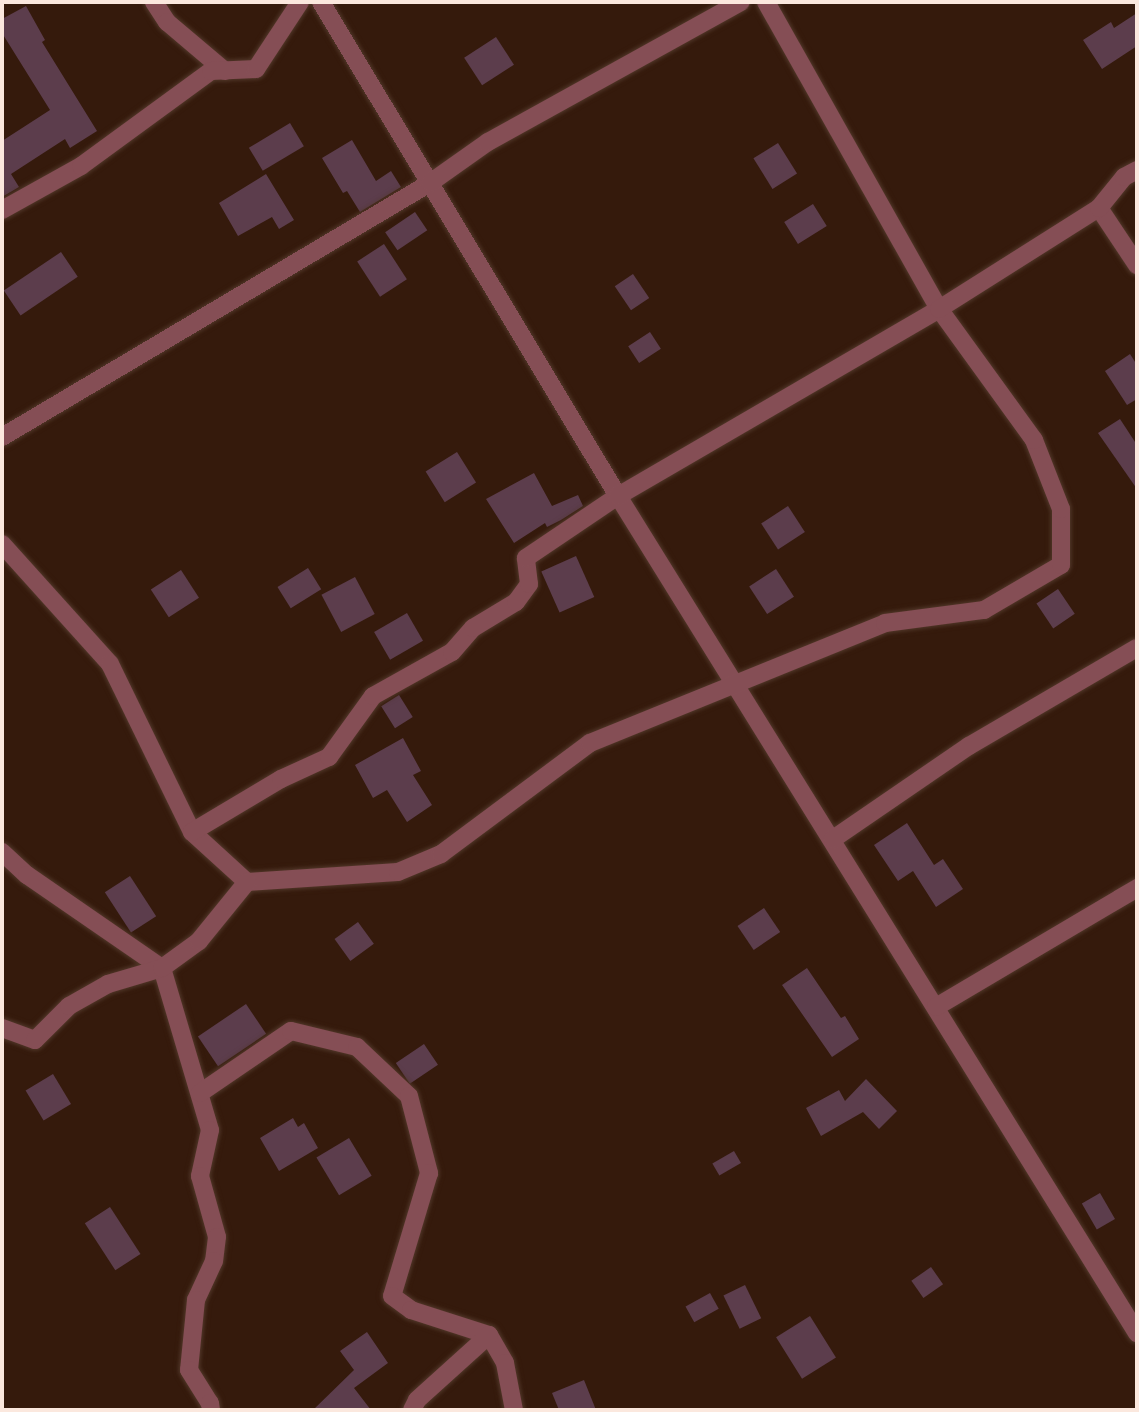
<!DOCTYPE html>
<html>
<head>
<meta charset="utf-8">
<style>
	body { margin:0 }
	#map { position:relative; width:1139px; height:1412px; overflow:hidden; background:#351a0c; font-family:Jost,sans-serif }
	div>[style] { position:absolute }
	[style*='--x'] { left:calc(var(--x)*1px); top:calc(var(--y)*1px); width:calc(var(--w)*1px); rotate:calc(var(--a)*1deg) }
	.building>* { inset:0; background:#5c3d4c; transform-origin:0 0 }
	.roads { filter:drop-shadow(0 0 2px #513729) drop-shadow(0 0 2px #513729) }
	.minor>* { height:18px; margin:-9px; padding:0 9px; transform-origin:9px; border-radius:9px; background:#854e55 }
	span { translate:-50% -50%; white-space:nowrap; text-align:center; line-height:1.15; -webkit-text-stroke:5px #351a0c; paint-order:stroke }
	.frame { position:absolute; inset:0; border:4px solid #fbe8de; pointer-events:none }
</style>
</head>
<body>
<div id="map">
	<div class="building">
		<i style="clip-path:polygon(26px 6px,45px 40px,42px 42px,97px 131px,70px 148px,65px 139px,11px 174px,19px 187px,2px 197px,2px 141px,50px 110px,2px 33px,2px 19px)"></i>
		<i style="clip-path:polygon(1137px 13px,1137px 46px,1102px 69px,1083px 40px,1111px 22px,1114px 28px)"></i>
		<i style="left:496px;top:37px;width:33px;height:38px;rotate:57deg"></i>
		<i style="left:290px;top:123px;width:27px;height:48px;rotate:59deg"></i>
		<i style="clip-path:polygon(352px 140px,376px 181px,391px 171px,401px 187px,360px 212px,347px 191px,343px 193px,322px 158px)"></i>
		<i style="left:778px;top:143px;width:36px;height:29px;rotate:58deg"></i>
		<i style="clip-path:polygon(266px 174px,294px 220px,279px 229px,272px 217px,238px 236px,219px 203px)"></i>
		<i style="left:813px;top:204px;width:26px;height:34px;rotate:58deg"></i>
		<i style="left:415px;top:212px;width:22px;height:36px;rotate:56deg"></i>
		<i style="left:384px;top:244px;width:42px;height:32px;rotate:57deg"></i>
		<i style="left:61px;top:252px;width:30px;height:69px;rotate:56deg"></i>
		<i style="left:633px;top:274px;width:29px;height:22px;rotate:56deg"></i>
		<i style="left:650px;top:332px;width:20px;height:26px;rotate:57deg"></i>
		<i style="clip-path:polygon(1130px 354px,1137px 365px,1137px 399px,1127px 405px,1105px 371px)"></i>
		<i style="clip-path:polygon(1120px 419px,1137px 445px,1137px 489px,1098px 433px)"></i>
		<i style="left:457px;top:452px;width:36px;height:37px;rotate:58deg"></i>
		<i style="clip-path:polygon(534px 473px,552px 506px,578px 495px,583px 506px,561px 520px,547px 527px,545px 523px,514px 543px,486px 499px)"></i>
		<i style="left:788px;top:506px;width:31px;height:32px;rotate:57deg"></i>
		<i style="left:576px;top:556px;width:45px;height:38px;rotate:66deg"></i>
		<i style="left:308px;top:568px;width:25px;height:36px;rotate:58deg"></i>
		<i style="left:776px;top:569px;width:33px;height:32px;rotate:57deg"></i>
		<i style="left:181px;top:570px;width:33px;height:36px;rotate:57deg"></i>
		<i style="left:355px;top:577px;width:42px;height:38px;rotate:62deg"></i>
		<i style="left:1058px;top:589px;width:30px;height:26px;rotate:56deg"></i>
		<i style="left:407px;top:613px;width:32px;height:38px;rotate:60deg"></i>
		<i style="left:399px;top:695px;width:26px;height:21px;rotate:58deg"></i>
		<i style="clip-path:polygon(403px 738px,421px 771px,413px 775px,432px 805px,407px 822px,387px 790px,373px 798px,355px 765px)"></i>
		<i style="clip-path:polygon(907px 823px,934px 865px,943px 859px,963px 889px,936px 907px,913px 871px,898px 881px,874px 845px)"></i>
		<i style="left:130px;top:876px;width:48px;height:30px;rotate:57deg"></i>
		<i style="left:764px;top:908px;width:29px;height:32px;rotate:56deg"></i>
		<i style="left:358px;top:922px;width:27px;height:29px;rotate:54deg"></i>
		<i style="clip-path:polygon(807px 968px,841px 1018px,845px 1016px,859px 1039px,832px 1057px,782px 985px)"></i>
		<i style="left:246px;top:1004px;width:36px;height:58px;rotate:56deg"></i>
		<i style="left:424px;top:1044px;width:25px;height:34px;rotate:56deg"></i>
		<i style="left:53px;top:1074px;width:35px;height:32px;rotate:59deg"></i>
		<i style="clip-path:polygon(866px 1079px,897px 1111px,879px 1129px,863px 1112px,821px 1136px,806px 1108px,839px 1090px,845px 1101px)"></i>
		<i style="clip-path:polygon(293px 1118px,298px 1127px,304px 1123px,318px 1148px,279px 1171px,260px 1138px)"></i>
		<i style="left:349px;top:1138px;width:44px;height:38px;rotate:59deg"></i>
		<i style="left:734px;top:1151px;width:14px;height:25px;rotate:60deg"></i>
		<i style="left:1100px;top:1193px;width:30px;height:21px;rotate:60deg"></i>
		<i style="left:110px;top:1207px;width:56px;height:30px;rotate:57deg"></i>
		<i style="left:931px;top:1267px;width:21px;height:24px;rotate:55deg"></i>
		<i style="left:745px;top:1285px;width:37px;height:24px;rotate:64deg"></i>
		<i style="left:710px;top:1293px;width:18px;height:28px;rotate:61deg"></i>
		<i style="left:810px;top:1316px;width:49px;height:40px;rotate:58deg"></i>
		<i style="clip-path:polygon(367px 1332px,388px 1363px,354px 1388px,371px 1410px,313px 1410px,354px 1370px,340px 1351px)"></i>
		<i style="clip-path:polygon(584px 1380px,596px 1410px,559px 1410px,552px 1393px)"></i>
	</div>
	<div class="roads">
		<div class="minor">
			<i style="--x:154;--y:2;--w:24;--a:57"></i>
			<i style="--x:167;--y:22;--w:76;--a:40.2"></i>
			<i style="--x:321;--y:2;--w:576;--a:58.99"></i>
			<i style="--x:618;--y:496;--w:985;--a:58.2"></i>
			<i style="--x:1099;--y:208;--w:69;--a:56.3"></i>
			<i style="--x:2;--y:210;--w:90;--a:-29.1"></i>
			<i style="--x:81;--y:166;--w:161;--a:-36.2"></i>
			<i style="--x:211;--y:71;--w:45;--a:-2.5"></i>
			<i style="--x:256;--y:69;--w:80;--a:-56.7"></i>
			<i style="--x:2;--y:437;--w:498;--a:-30.7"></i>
			<i style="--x:430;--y:183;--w:71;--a:-35.3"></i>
			<i style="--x:488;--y:142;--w:289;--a:-29"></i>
			<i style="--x:2;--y:544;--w:161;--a:48"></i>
			<i style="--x:110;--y:664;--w:187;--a:64"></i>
			<i style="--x:192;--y:832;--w:74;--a:42.3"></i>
			<i style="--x:247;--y:882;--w:151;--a:-3.8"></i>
			<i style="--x:398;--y:872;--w:47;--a:-22.7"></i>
			<i style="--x:441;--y:854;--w:186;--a:-36.7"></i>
			<i style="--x:590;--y:743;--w:318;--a:-22.1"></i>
			<i style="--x:885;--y:623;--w:100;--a:-7.5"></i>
			<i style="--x:984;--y:610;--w:89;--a:-30.3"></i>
			<i style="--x:1061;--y:565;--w:56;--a:-90"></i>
			<i style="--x:1061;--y:509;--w:74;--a:-111.4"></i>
			<i style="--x:1034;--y:440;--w:162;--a:-125.9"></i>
			<i style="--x:939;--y:309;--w:352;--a:-119.4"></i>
			<i style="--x:192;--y:832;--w:104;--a:-30.8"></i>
			<i style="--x:281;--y:779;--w:53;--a:-24.6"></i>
			<i style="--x:329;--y:757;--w:75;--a:-54.2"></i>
			<i style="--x:373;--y:696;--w:90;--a:-29.1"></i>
			<i style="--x:452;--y:652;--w:32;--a:-49"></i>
			<i style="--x:473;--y:628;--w:50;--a:-31.2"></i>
			<i style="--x:516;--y:602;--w:22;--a:-54"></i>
			<i style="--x:529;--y:584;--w:26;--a:-97"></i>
			<i style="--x:526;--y:558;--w:111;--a:-34"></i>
			<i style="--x:618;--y:496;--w:371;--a:-30.2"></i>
			<i style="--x:939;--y:309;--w:189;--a:-32.3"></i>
			<i style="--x:1099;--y:208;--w:40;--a:-51"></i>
			<i style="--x:1124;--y:177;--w:15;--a:-28"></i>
			<i style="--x:833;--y:839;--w:165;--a:-34.4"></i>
			<i style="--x:969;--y:746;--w:194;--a:-30.3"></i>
			<i style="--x:2;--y:852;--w:34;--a:43"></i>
			<i style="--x:27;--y:875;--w:164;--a:34.6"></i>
			<i style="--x:162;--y:968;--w:169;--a:73.5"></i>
			<i style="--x:210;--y:1130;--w:47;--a:102.3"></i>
			<i style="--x:200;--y:1176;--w:63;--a:74.4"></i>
			<i style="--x:217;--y:1237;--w:24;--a:97"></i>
			<i style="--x:214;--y:1261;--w:43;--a:114.8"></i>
			<i style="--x:196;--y:1300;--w:70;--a:95.7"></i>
			<i style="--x:189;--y:1370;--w:39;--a:58"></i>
			<i style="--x:210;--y:1403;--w:7;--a:82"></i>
			<i style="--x:936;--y:1007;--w:234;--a:-30.6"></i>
			<i style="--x:2;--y:1028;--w:35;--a:20"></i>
			<i style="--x:35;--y:1040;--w:48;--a:-45"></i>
			<i style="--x:69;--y:1006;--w:45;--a:-29.4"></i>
			<i style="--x:108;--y:984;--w:56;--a:-16.5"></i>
			<i style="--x:162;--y:968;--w:46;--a:-36.1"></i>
			<i style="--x:199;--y:941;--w:76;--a:-50.9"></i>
			<i style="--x:200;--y:1093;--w:110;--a:-34.3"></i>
			<i style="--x:291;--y:1031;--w:68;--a:13.6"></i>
			<i style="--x:357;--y:1047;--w:71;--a:43.3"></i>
			<i style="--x:409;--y:1096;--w:80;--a:75.4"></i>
			<i style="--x:429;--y:1173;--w:128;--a:106.7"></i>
			<i style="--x:392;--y:1296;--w:24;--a:36"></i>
			<i style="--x:411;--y:1310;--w:82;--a:17.8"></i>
			<i style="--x:489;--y:1335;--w:32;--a:60"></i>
			<i style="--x:505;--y:1363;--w:48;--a:79.2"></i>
			<i style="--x:412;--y:1410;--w:11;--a:-63"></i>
			<i style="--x:417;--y:1400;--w:97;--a:-42.1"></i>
		</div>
	</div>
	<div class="frame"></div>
</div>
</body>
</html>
